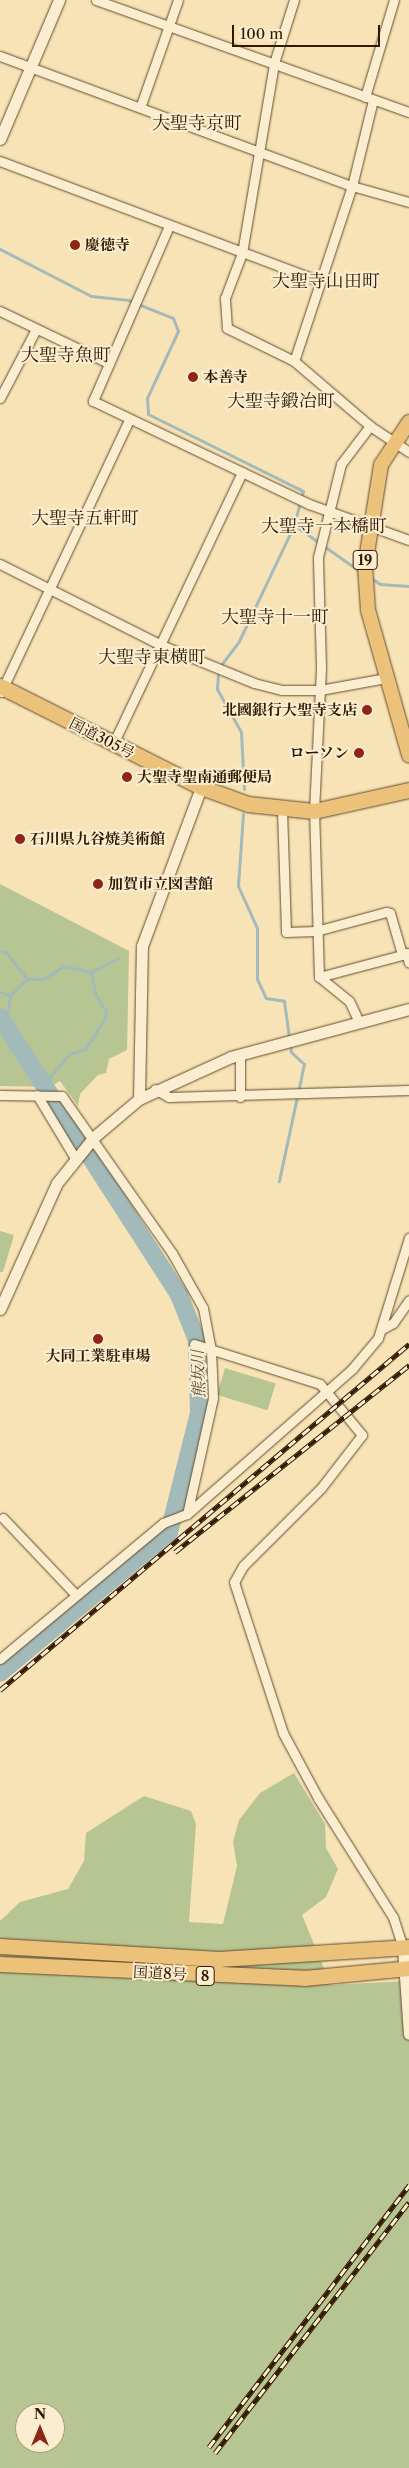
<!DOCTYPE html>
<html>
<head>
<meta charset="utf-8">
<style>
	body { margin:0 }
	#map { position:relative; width:409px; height:2468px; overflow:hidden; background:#f7e3b6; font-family:"Libre Caslon Text","Noto Serif JP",serif }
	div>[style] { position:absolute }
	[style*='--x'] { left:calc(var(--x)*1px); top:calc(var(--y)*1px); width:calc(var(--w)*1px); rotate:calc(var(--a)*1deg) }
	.green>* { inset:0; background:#b7c592; transform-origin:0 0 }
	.stream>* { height:3px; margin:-1.5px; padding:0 1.5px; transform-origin:1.5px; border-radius:1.5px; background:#a2bbba }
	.river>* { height:18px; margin:-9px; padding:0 9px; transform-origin:9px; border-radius:9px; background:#a2bbba }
	.roads { filter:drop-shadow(0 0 1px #644b2e) drop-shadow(0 0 1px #644b2e) }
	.minor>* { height:9px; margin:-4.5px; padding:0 4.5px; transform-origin:4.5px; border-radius:4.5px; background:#faedd0 }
	.tertiary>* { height:11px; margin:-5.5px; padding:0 5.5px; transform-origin:5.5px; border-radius:5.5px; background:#faedd0 }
	.primary>* { height:14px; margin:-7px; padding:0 7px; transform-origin:7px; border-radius:7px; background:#ecc27b }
	.trunk>* { height:15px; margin:-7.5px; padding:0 7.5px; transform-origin:7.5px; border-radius:7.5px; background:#ecc27b }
	.rail>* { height:5px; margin-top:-2.5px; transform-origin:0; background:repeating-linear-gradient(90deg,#faedd0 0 9px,#331800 0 18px); box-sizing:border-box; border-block:1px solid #331800 }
	.dots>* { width:14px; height:14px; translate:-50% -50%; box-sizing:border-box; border:2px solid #faedd0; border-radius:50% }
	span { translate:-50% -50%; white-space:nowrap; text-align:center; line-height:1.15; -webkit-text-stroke:4px #faedd0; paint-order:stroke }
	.shield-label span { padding:1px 4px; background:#faedd0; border:1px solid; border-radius:4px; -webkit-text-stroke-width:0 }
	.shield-label { font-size:14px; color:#331800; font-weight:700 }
	.poi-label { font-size:15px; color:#331800; font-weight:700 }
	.left { translate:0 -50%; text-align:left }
	.right { translate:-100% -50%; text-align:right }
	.street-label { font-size:15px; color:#331800 }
	.water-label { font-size:16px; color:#5a5141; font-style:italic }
	.quarter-label { font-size:18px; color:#331800 }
	.north { position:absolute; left:15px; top:2403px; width:50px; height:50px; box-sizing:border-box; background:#faedd0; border:1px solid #aa987d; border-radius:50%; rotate:0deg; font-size:14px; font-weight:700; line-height:20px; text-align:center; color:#331800 }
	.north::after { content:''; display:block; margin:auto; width:18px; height:22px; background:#8f2418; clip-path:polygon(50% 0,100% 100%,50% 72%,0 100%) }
	.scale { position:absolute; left:232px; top:25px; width:148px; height:22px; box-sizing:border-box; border:2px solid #331800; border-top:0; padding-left:6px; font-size:15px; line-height:18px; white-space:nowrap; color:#331800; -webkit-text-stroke:4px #faedd0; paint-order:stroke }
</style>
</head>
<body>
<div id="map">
	<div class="green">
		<i style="clip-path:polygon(0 884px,129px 951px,127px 1050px,109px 1059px,106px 1073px,98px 1075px,80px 1094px,78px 1106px,60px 1081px,50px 1087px,0 1086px)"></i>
		<i style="clip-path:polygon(0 1231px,14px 1235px,3px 1272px,0 1272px)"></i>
		<i style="left:225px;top:1368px;width:53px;height:28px;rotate:17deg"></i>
		<i style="clip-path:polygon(evenodd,294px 1773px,325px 1824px,326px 1848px,338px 1869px,326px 1897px,302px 1915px,331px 1985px,409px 1981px,409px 2468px,0 2468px,0 1921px,20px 1902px,68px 1889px,84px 1861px,86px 1833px,144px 1796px,191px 1811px,196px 1824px,189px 1922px,223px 1924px,237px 1866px,233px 1842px,239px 1820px,260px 1793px,294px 1773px,25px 2413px,55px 2413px,55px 2443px,25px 2443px,25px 2413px)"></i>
	</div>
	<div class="stream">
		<i style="--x:0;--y:249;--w:102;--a:27.3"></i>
		<i style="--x:91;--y:296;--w:37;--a:6"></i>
		<i style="--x:128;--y:300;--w:48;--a:21.8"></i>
		<i style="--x:173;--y:318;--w:14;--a:69"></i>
		<i style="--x:178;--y:331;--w:74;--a:114.8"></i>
		<i style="--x:147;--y:398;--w:16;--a:86"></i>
		<i style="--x:148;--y:414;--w:173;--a:26.4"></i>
		<i style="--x:303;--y:491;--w:35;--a:105"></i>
		<i style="--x:294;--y:525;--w:83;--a:35.2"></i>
		<i style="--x:369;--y:577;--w:13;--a:32"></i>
		<i style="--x:380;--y:584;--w:29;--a:4"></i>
		<i style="--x:221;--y:665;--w:30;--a:-53"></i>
		<i style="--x:239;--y:641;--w:128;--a:-64.6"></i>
		<i style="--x:218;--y:674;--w:15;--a:94"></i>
		<i style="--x:217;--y:689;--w:49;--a:60.8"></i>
		<i style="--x:241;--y:732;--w:57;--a:87"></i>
		<i style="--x:243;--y:814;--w:72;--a:94"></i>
		<i style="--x:238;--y:886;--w:46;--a:65.7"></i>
		<i style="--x:257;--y:928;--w:51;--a:90"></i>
		<i style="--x:257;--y:979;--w:21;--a:65"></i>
		<i style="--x:266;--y:998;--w:18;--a:9"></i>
		<i style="--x:284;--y:1001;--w:51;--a:82.2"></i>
		<i style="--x:291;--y:1052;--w:18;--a:43"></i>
		<i style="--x:304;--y:1064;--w:120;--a:102.1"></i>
		<i style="--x:0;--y:951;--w:6;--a:9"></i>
		<i style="--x:6;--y:952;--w:34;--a:52"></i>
		<i style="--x:27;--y:979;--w:17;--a:0"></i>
		<i style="--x:44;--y:979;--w:23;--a:-34"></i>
		<i style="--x:63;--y:966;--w:29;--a:12"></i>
		<i style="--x:0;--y:992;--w:10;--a:17"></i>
		<i style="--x:2;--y:1020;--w:11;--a:-56"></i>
		<i style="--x:8;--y:1011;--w:16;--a:-83"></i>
		<i style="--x:10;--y:995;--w:23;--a:-43"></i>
		<i style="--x:43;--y:1085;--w:40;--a:-50"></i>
		<i style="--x:69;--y:1054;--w:17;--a:-17"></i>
		<i style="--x:85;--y:1049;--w:35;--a:-57"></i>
		<i style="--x:104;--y:1020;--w:8;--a:-76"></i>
		<i style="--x:106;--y:1012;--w:22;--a:-120"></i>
		<i style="--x:95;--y:993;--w:21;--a:-101"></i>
		<i style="--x:91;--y:972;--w:31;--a:-27"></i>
	</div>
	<div class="river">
		<i style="--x:0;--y:1017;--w:331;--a:57.2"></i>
		<i style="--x:179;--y:1295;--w:48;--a:68.2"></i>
		<i style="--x:197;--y:1340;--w:73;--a:88.4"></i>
		<i style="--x:199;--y:1413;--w:123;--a:104.1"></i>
		<i style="--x:169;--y:1532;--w:220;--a:140.2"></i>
	</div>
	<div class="roads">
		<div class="minor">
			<i style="--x:96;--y:0;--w:332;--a:19.7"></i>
			<i style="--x:0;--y:56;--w:375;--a:20.3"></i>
			<i style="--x:352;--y:186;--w:59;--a:15.7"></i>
			<i style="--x:365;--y:97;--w:101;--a:-73.4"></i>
			<i style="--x:373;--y:100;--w:89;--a:103.7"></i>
			<i style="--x:352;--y:186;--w:184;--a:108.3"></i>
			<i style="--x:294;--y:361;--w:100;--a:40.5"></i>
			<i style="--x:370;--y:426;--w:47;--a:33.7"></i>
			<i style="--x:141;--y:105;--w:111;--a:-70.6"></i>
			<i style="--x:0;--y:161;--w:341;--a:20.6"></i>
			<i style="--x:169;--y:226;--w:191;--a:113.5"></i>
			<i style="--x:93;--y:401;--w:239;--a:25.5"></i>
			<i style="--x:309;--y:504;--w:106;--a:19.8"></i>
			<i style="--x:0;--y:311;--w:120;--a:25.7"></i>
			<i style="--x:294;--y:361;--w:75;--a:-153.8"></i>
			<i style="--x:227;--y:328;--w:30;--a:-94"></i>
			<i style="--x:225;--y:298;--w:48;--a:-69.3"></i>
			<i style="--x:242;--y:253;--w:193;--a:-80.4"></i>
			<i style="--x:274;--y:63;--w:66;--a:-72.4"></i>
			<i style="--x:0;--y:398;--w:78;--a:-62.4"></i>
			<i style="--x:0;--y:564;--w:180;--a:26.7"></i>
			<i style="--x:161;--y:645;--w:100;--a:22.2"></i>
			<i style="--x:254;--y:683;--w:29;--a:14"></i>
			<i style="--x:282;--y:690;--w:38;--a:0"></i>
			<i style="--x:320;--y:690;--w:67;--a:-10.3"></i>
			<i style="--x:1;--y:692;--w:301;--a:-64.8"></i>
			<i style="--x:113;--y:744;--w:301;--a:-64.6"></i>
			<i style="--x:282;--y:810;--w:122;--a:88.1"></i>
			<i style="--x:286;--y:932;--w:30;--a:-2"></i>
			<i style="--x:316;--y:931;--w:73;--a:-15.2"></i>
			<i style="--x:386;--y:912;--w:4;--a:14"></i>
			<i style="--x:390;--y:913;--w:43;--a:73.7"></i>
			<i style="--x:406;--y:953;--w:10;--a:73"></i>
			<i style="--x:319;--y:977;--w:166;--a:-91.7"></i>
			<i style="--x:314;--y:811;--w:144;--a:-87.2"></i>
			<i style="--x:321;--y:667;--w:110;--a:-91.6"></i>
			<i style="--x:318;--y:557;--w:96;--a:-76.1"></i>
			<i style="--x:341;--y:464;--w:48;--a:-52.7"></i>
			<i style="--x:359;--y:1022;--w:23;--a:-115"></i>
			<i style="--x:349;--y:1001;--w:38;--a:-141"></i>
			<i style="--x:319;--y:977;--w:93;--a:-14.9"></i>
			<i style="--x:240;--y:1054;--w:43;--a:90"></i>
			<i style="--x:155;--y:1089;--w:16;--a:30"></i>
			<i style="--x:169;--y:1097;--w:240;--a:-1.7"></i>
			<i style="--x:0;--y:1095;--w:62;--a:0.9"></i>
			<i style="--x:62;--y:1096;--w:192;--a:55"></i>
			<i style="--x:172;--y:1253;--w:63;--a:60.6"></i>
			<i style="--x:203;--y:1308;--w:43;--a:79.2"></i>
			<i style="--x:211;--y:1350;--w:48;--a:87.6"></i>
			<i style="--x:213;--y:1398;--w:119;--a:102.6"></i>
			<i style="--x:37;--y:1095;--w:74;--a:58.9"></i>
			<i style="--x:382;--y:1329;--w:13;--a:-29"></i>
			<i style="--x:393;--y:1323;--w:28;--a:-55"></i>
			<i style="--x:194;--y:1344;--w:132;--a:17.6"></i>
			<i style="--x:320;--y:1384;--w:66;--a:50.5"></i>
			<i style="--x:362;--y:1435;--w:67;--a:127.7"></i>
			<i style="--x:321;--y:1488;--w:110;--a:135"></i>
			<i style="--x:243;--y:1566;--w:18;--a:119"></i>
			<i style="--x:234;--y:1582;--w:159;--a:72"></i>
			<i style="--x:283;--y:1733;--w:74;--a:61.7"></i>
			<i style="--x:318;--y:1798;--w:141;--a:57.8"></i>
			<i style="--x:393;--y:1917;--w:33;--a:72"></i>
			<i style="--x:3;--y:1518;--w:106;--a:46.5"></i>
			<i style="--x:0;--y:1659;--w:212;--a:-39.8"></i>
			<i style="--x:163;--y:1523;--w:26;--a:-21"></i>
			<i style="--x:187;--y:1514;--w:220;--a:-41.3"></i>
			<i style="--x:352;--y:1369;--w:40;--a:-50"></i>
			<i style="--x:378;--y:1338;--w:105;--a:-72.8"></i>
		</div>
		<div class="tertiary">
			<i style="--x:0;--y:139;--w:151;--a:-67"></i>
			<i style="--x:139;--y:1099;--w:153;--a:-88.9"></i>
			<i style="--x:142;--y:946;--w:170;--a:-69.6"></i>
			<i style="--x:0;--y:1309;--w:138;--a:-65.7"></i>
			<i style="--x:57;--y:1183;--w:59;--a:-51.2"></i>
			<i style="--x:94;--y:1137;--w:59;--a:-40.2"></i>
			<i style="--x:139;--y:1099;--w:101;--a:-24.5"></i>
			<i style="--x:231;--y:1057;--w:184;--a:-15.1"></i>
			<i style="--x:403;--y:1948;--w:86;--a:86"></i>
		</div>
		<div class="primary">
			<i style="--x:409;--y:422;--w:51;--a:123.1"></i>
			<i style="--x:381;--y:465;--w:102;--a:99"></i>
			<i style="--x:365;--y:566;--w:44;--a:86.1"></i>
			<i style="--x:368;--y:610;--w:151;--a:74.2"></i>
		</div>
		<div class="trunk">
			<i style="--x:0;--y:686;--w:225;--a:26.7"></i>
			<i style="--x:201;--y:787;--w:50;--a:19.9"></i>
			<i style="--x:248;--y:804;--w:66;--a:6.1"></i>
			<i style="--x:314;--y:811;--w:97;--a:-12.5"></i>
			<i style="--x:0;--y:1946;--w:219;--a:3.4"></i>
			<i style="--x:219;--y:1959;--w:190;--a:-3.6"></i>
			<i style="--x:0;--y:1964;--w:304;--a:2.6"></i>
			<i style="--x:304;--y:1978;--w:105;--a:-5.4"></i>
		</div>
	</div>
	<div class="rail">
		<i style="--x:175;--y:1552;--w:300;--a:-38.6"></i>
		<i style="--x:0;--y:1690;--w:536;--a:-40.23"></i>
		<i style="--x:209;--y:2447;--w:330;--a:-52.6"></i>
		<i style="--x:215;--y:2453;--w:317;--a:-52.3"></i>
	</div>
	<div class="dots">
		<i style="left:75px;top:245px;background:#8f2418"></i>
		<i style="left:193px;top:377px;background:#8f2418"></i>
		<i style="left:367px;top:710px;background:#8f2418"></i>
		<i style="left:359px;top:753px;background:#8f2418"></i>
		<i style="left:127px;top:777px;background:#8f2418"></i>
		<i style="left:20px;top:839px;background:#8f2418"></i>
		<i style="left:98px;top:884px;background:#8f2418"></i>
		<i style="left:98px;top:1339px;background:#8f2418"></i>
	</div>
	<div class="shield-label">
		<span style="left:365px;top:560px">19</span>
		<span style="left:205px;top:1976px">8</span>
	</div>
	<div class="poi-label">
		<span class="left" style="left:85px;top:245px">慶徳寺</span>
		<span class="left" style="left:203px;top:377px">本善寺</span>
		<span class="right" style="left:357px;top:710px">北國銀行大聖寺支店</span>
		<span class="right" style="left:349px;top:753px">ローソン</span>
		<span class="left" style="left:137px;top:777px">大聖寺聖南通郵便局</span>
		<span class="left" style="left:30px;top:839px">石川県九谷焼美術館</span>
		<span class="left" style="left:108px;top:884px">加賀市立図書館</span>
		<span style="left:98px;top:1356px">大同工業駐車場</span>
	</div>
	<div class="street-label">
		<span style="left:102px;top:738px;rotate:27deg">国道305号</span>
		<span style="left:160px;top:1973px;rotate:3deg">国道8号</span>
	</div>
	<div class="water-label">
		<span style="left:198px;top:1374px;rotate:-92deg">熊坂川</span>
	</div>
	<div class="quarter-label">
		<span style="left:197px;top:123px">大聖寺京町</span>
		<span style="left:326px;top:281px">大聖寺山田町</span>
		<span style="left:66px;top:355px">大聖寺魚町</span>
		<span style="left:281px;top:401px">大聖寺鍛冶町</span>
		<span style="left:85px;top:518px">大聖寺五軒町</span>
		<span style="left:324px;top:526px">大聖寺一本橋町</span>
		<span style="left:275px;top:617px">大聖寺十一町</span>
		<span style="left:152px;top:657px">大聖寺東横町</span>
	</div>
	<div class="north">N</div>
	<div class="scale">100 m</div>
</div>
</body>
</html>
